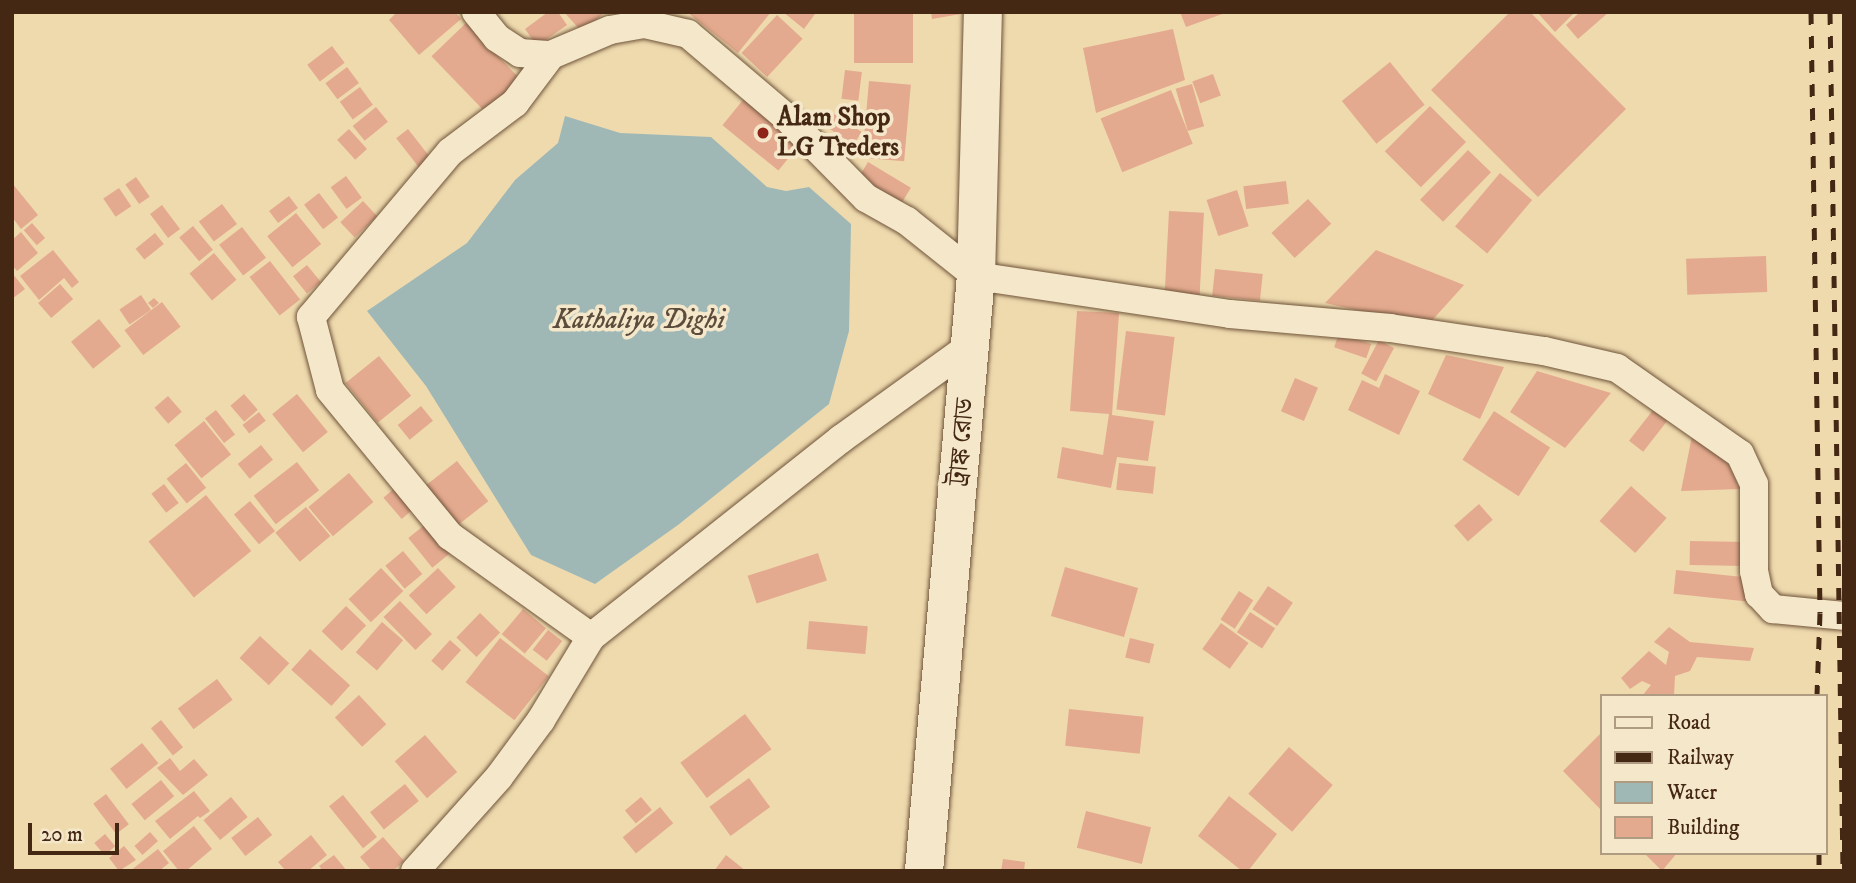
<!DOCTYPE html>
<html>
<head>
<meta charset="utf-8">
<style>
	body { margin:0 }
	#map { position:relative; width:1856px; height:883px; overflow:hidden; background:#efdaae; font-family:"IM FELL DW Pica","Noto Serif Bengali",serif }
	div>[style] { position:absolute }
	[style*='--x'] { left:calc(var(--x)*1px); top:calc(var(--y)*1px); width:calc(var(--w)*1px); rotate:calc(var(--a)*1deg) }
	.water>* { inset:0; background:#9fb8b6 }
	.building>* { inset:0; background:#e4aa8f; transform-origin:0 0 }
	.roads { filter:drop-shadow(0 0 2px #6f543a) drop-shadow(0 0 2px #6f543a) }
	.minor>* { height:28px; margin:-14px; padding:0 14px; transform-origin:14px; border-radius:14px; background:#f5e7ca }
	.secondary>* { height:38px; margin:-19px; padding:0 19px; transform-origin:19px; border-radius:19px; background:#f5e7ca }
	.rail>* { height:5px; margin-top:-2.5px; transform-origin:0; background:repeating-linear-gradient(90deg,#442814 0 12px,transparent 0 24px) }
	.dots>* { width:19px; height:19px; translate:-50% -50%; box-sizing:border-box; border:4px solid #f5e7ca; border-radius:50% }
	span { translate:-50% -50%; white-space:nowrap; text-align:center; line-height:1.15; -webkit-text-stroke:7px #f5e7ca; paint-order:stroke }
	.poi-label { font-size:26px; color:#442814; font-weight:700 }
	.left { translate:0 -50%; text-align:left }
	.street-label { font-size:26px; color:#442814 }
	.water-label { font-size:28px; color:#5b4c3c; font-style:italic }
	.frame { position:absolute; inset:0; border:14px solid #442814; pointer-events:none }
	.legend { position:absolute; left:1600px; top:694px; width:228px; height:161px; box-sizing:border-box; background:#f5e7ca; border:2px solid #ae9b81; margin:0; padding:9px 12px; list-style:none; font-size:21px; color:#442814 }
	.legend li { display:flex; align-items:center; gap:14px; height:35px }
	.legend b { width:35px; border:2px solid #ae9b81 }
	.scale { position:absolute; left:28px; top:823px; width:91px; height:32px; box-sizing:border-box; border:4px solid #442814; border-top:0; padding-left:9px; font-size:21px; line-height:24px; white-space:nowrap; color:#442814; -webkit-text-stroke:5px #f5e7ca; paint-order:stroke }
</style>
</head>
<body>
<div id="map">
	<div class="water">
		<i style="clip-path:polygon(565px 116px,620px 133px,711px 137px,767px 187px,786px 191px,809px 187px,851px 224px,849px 331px,829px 404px,678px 525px,595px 584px,531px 555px,426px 386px,367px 311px,467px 243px,515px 180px,558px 143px)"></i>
	</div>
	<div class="building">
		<i style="clip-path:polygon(397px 12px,455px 12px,461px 19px,419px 55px,389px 20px)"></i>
		<i style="clip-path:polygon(548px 12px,558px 12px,567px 25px,537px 46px,525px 29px)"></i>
		<i style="clip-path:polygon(564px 12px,605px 12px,582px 32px)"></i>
		<i style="clip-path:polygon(687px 12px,771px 12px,738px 53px)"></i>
		<i style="clip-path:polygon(783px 12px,813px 12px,815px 14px,804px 29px)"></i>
		<i style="left:854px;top:12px;width:59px;height:51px"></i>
		<i style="clip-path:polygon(931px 12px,961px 12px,961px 14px,932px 19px)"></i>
		<i style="clip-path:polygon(1180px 12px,1225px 12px,1225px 13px,1186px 27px)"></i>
		<i style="clip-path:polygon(1510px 12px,1530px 12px,1626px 109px,1538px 197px,1431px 90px)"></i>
		<i style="clip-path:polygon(1537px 12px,1575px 12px,1555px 32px)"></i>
		<i style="clip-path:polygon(1580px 12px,1609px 12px,1578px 39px,1566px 25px)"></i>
		<i style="left:777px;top:15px;width:35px;height:52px;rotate:43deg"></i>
		<i style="left:466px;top:23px;width:86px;height:48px;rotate:46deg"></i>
		<i style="clip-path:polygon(1173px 29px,1185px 80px,1096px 113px,1083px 48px)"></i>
		<i style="left:332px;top:46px;width:21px;height:31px;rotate:53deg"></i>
		<i style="left:1390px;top:62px;width:55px;height:62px;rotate:51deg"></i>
		<i style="left:347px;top:67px;width:20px;height:27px;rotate:53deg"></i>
		<i style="left:845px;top:70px;width:17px;height:29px;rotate:7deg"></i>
		<i style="left:1213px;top:74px;width:23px;height:22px;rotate:70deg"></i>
		<i style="left:869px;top:81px;width:42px;height:77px;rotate:5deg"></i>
		<i style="left:1192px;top:84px;width:44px;height:17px;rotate:74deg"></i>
		<i style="left:360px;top:87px;width:22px;height:25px;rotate:54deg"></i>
		<i style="left:1171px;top:90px;width:58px;height:76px;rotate:68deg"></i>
		<i style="left:747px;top:95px;width:72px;height:39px;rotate:39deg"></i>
		<i style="left:1430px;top:106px;width:51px;height:64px;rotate:45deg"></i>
		<i style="left:376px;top:107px;width:19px;height:30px;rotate:51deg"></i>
		<i style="left:834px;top:114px;width:33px;height:15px;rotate:33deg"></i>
		<i style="left:349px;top:129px;width:27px;height:16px;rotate:48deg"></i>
		<i style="left:408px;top:129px;width:39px;height:15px;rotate:52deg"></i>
		<i style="left:1468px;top:150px;width:32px;height:69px;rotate:44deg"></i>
		<i style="left:868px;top:162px;width:50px;height:26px;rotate:31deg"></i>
		<i style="left:1500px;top:173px;width:42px;height:70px;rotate:40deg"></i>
		<i style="left:346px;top:176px;width:27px;height:19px;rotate:54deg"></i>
		<i style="left:136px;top:177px;width:24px;height:13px;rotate:55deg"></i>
		<i style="left:1286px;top:181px;width:23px;height:43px;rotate:83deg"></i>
		<i style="clip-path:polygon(12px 183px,38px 215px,21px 229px,12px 217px)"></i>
		<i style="left:119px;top:188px;width:22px;height:19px;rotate:56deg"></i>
		<i style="left:1237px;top:190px;width:38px;height:32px;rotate:72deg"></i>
		<i style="left:319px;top:193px;width:31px;height:19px;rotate:52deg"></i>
		<i style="left:289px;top:196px;width:15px;height:25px;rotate:53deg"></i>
		<i style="left:1308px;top:199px;width:34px;height:50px;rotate:47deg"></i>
		<i style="left:363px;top:201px;width:21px;height:31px;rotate:47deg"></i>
		<i style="left:222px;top:204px;width:25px;height:29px;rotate:53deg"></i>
		<i style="left:162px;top:205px;width:30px;height:15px;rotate:53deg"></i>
		<i style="left:1169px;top:211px;width:35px;height:82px;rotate:3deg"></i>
		<i style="left:296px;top:213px;width:40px;height:37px;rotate:51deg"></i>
		<i style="left:32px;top:223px;width:20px;height:11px;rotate:49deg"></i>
		<i style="left:193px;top:226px;width:31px;height:18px;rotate:50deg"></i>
		<i style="left:242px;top:227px;width:39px;height:29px;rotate:52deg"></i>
		<i style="clip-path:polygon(21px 232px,38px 253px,17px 271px,12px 265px,12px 240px)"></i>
		<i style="left:155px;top:233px;width:14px;height:25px;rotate:51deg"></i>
		<i style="clip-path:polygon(53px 250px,79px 282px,72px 288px,64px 278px,39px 300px,20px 276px)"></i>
		<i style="clip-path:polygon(1376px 250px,1464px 285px,1427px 326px,1325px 303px)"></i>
		<i style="left:214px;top:253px;width:35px;height:32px;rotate:50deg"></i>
		<i style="left:1766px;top:256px;width:36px;height:80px;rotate:88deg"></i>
		<i style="left:270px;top:261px;width:49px;height:26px;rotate:52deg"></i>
		<i style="left:307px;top:265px;width:22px;height:18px;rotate:51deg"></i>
		<i style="left:1215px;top:269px;width:48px;height:27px;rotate:6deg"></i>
		<i style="clip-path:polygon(12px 273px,25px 289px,12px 299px)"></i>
		<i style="left:60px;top:284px;width:20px;height:29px;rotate:49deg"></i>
		<i style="left:141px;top:295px;width:18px;height:26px;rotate:56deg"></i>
		<i style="clip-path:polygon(154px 298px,159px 303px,153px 308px,148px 303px)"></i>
		<i style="left:162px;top:302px;width:31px;height:47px;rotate:53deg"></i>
		<i style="clip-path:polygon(1077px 311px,1119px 313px,1112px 415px,1154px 421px,1148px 461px,1117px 457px,1111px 488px,1057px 478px,1062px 447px,1103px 455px,1109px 414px,1070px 411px)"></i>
		<i style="left:99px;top:319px;width:35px;height:36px;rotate:51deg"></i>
		<i style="left:1126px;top:331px;width:49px;height:79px;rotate:7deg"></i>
		<i style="left:1339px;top:333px;width:34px;height:15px;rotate:19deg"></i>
		<i style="left:1379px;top:340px;width:17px;height:38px;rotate:28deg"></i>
		<i style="clip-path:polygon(1446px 355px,1504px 367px,1480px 419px,1428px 394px)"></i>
		<i style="left:379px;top:356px;width:51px;height:43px;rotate:51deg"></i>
		<i style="clip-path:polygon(1537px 371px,1611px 393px,1565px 448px,1510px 412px)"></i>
		<i style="clip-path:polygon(1385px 374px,1420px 391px,1399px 435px,1348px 410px,1362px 380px,1379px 388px)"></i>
		<i style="left:1295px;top:378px;width:25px;height:36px;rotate:23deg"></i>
		<i style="left:244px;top:394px;width:21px;height:18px;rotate:49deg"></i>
		<i style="left:297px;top:394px;width:49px;height:32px;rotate:51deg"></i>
		<i style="left:168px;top:396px;width:21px;height:18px;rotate:49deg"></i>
		<i style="left:421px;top:406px;width:19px;height:30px;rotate:51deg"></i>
		<i style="left:216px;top:410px;width:31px;height:14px;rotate:52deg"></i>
		<i style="left:1653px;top:410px;width:18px;height:39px;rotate:38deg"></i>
		<i style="left:1494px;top:411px;width:67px;height:58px;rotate:33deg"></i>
		<i style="left:259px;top:412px;width:11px;height:21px;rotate:52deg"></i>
		<i style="left:204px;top:421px;width:43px;height:38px;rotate:51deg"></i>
		<i style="clip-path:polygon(1692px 436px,1724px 454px,1740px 489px,1681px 491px)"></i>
		<i style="left:261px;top:445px;width:19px;height:30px;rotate:51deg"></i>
		<i style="left:457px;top:461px;width:51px;height:41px;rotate:52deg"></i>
		<i style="left:297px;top:462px;width:36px;height:55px;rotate:52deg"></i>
		<i style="left:186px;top:463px;width:32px;height:25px;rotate:51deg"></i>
		<i style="left:1119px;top:463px;width:37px;height:27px;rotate:6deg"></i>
		<i style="left:349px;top:473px;width:38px;height:53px;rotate:50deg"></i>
		<i style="left:164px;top:484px;width:24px;height:16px;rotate:52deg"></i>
		<i style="left:397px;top:486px;width:28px;height:18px;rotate:49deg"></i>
		<i style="left:1631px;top:486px;width:48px;height:47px;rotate:42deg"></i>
		<i style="left:206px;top:495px;width:72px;height:74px;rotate:51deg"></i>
		<i style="left:250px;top:501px;width:39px;height:21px;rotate:50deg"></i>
		<i style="left:1479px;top:504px;width:21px;height:33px;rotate:49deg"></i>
		<i style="left:306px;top:507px;width:38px;height:40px;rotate:50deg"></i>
		<i style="left:427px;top:523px;width:38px;height:24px;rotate:51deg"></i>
		<i style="left:1690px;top:541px;width:56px;height:24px;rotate:1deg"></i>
		<i style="left:403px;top:551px;width:30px;height:23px;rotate:50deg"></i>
		<i style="left:818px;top:553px;width:29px;height:74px;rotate:72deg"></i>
		<i style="left:1065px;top:567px;width:76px;height:51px;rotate:16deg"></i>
		<i style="left:381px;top:568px;width:32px;height:45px;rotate:46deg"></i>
		<i style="left:438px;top:568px;width:26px;height:40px;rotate:47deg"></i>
		<i style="left:1676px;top:570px;width:74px;height:24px;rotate:6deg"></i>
		<i style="left:1268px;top:586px;width:30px;height:28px;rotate:34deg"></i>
		<i style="left:1239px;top:591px;width:17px;height:34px;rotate:33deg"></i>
		<i style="left:400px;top:601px;width:46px;height:23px;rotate:46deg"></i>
		<i style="left:346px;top:606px;width:28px;height:35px;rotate:44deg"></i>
		<i style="left:523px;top:609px;width:30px;height:33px;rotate:40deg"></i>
		<i style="left:1250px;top:612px;width:30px;height:24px;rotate:33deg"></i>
		<i style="left:480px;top:613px;width:28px;height:34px;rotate:44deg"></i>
		<i style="left:809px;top:621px;width:59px;height:28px;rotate:5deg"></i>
		<i style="left:382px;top:622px;width:28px;height:40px;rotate:41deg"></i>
		<i style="left:1221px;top:623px;width:34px;height:32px;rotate:36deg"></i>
		<i style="clip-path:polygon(1669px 627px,1690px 642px,1754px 648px,1750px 661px,1697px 657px,1690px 671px,1675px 676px,1674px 696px,1642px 696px,1651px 685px,1642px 681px,1630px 689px,1621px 678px,1649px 651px,1666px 665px,1669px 652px,1654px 642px)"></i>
		<i style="left:548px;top:630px;width:18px;height:25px;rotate:38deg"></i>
		<i style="left:260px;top:636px;width:40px;height:30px;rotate:43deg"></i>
		<i style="left:500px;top:638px;width:62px;height:56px;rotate:38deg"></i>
		<i style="left:1130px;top:638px;width:25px;height:20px;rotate:14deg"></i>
		<i style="left:450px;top:640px;width:15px;height:28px;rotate:42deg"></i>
		<i style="left:310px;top:649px;width:54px;height:28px;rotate:42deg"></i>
		<i style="left:217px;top:679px;width:26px;height:49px;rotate:53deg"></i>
		<i style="left:359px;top:695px;width:40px;height:33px;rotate:47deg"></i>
		<i style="left:1069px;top:709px;width:75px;height:37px;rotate:6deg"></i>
		<i style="left:745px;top:714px;width:44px;height:81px;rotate:53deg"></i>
		<i style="left:161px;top:720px;width:35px;height:13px;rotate:51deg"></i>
		<i style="clip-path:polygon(1602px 732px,1602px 811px,1563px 771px)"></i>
		<i style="left:425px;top:735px;width:49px;height:40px;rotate:49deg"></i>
		<i style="left:142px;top:743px;width:26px;height:41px;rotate:51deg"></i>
		<i style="left:1289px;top:747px;width:58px;height:62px;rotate:41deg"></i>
		<i style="clip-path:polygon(170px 758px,180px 771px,194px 759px,208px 775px,183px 795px,157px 768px)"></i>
		<i style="left:749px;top:778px;width:36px;height:49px;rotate:54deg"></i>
		<i style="left:161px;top:780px;width:21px;height:38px;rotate:51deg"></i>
		<i style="left:405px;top:784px;width:22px;height:45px;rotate:51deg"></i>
		<i style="clip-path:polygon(194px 791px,210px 811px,200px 818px,198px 816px,170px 839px,155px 821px)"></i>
		<i style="left:106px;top:794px;width:38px;height:16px;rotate:53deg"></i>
		<i style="left:343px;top:795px;width:54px;height:18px;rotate:51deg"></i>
		<i style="clip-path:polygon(1229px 796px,1277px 834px,1248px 871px,1242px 871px,1198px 836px)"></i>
		<i style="left:231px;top:797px;width:26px;height:36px;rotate:50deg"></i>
		<i style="left:641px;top:797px;width:17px;height:21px;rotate:50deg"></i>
		<i style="left:660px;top:807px;width:21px;height:48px;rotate:51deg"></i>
		<i style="left:1086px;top:811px;width:67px;height:38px;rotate:14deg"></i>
		<i style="left:258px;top:817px;width:23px;height:34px;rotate:52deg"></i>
		<i style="clip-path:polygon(194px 826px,212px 849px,186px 871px,179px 871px,163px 851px)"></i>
		<i style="left:150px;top:832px;width:12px;height:21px;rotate:48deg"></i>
		<i style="left:105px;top:834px;width:16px;height:14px;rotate:50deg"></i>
		<i style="clip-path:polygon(311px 835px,327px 855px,308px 871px,286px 871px,278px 862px)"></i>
		<i style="clip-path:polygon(383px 837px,404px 861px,393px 871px,372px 871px,360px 857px)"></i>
		<i style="clip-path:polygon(124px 846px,136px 860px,119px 871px,109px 858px)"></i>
		<i style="clip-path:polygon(158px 849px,169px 863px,159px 871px,130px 871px)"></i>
		<i style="clip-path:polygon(1644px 853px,1677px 853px,1662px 871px)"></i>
		<i style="clip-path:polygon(334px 855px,347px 871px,323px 871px,319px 866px)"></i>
		<i style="clip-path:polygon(726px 855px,746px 871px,714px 871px)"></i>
		<i style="clip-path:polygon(1003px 859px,1025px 862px,1024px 871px,1001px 871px)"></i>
	</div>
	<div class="roads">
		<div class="minor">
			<i style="--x:476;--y:12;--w:33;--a:51"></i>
			<i style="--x:497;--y:38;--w:27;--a:33"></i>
			<i style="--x:520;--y:53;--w:31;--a:4"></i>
			<i style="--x:551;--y:55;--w:64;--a:-23"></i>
			<i style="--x:610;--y:30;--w:36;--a:-10"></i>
			<i style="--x:645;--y:24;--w:44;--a:13.1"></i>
			<i style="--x:688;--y:34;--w:128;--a:40.3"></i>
			<i style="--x:786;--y:117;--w:114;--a:45.4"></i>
			<i style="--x:866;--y:198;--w:47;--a:29.3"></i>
			<i style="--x:907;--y:221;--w:88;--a:38.6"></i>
			<i style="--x:976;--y:276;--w:257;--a:8.5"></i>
			<i style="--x:1230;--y:314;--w:161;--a:5"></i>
			<i style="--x:1390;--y:328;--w:156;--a:8.5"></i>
			<i style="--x:1544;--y:351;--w:75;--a:13.1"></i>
			<i style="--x:1617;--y:368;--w:150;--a:35"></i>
			<i style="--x:1740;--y:454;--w:33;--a:65"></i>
			<i style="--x:1754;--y:484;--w:87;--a:90"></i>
			<i style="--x:1754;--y:571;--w:24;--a:78"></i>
			<i style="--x:1759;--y:594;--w:21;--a:47"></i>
			<i style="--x:1773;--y:609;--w:71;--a:5.6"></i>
			<i style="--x:551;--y:55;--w:60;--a:126.9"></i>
			<i style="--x:515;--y:103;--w:81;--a:143"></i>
			<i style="--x:450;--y:152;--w:216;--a:130.1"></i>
			<i style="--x:311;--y:317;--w:75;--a:75.4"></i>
			<i style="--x:330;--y:390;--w:189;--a:50.6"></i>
			<i style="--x:450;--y:536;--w:173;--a:35.6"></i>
			<i style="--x:415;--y:871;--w:126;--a:-48.2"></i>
			<i style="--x:499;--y:777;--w:71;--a:-53.6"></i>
			<i style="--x:541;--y:720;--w:97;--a:-58.9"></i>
			<i style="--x:591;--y:637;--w:319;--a:-38.4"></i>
			<i style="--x:841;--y:439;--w:159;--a:-35.8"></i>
		</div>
		<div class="secondary">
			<i style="--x:924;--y:871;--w:597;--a:-85.01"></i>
			<i style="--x:976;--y:276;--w:264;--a:-88.5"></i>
		</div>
	</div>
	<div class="rail">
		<i style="--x:1811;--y:12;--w:601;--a:89.14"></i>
		<i style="--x:1820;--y:613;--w:83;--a:92.1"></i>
		<i style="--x:1830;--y:12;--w:859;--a:89.13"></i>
		<i style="--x:1819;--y:853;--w:18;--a:90"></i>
	</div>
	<div class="dots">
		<i style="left:763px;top:133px;background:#8f2418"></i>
	</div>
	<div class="poi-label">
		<span class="left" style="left:777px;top:133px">Alam Shop<br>LG Treders</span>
	</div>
	<div class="street-label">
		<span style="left:962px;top:442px;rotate:-85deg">ট্রাঙ্ক রোড</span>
	</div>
	<div class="water-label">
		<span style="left:639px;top:320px">Kathaliya Dighi</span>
	</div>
	<div class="frame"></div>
	<ul class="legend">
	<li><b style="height:9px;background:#f5e7ca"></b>Road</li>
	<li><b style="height:9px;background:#442814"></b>Railway</li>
	<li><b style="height:19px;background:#9fb8b6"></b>Water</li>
	<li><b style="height:19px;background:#e4aa8f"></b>Building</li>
	</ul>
	<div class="scale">20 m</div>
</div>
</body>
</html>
